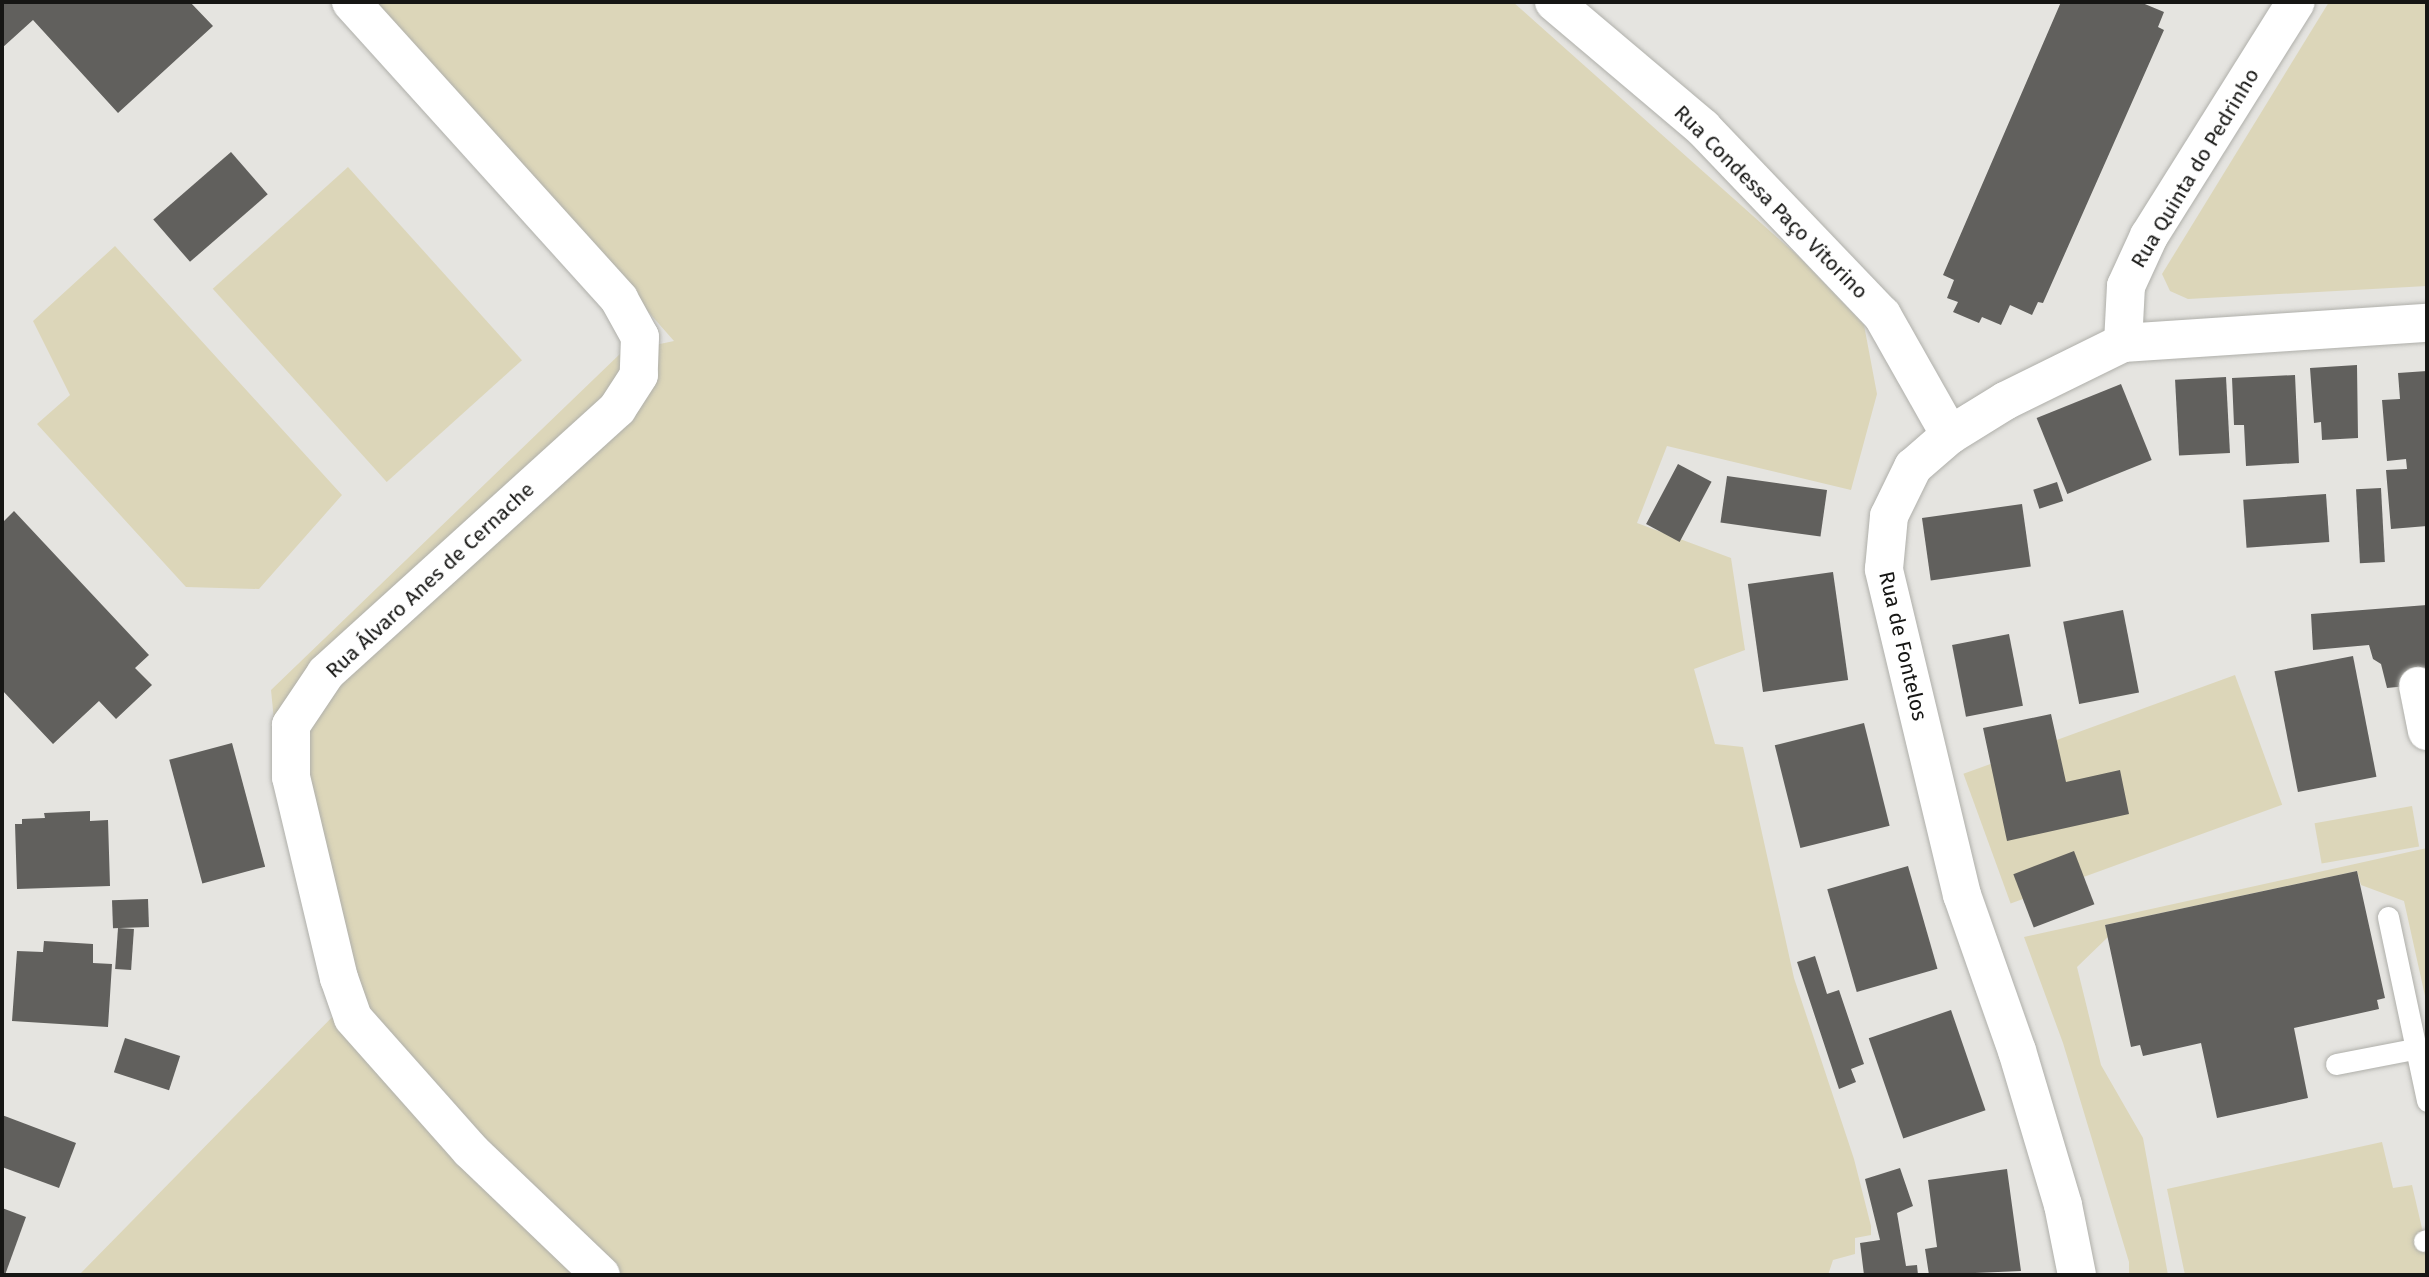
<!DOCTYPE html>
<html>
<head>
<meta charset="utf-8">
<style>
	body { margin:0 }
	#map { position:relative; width:2429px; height:1277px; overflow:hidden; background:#e5e4e0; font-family:"Fira Sans",sans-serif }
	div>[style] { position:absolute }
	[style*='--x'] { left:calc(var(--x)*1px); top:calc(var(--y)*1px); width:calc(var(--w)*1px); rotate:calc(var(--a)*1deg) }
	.green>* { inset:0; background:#dcd6b9; transform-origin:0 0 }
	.building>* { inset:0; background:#61605d; transform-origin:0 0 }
	.roads { filter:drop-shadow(0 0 2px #afafaa) drop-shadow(0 0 2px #afafaa) }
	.lane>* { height:21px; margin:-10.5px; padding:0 10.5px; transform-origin:10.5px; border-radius:10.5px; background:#fff }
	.street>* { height:38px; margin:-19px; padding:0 19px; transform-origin:19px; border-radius:19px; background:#fff }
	span { translate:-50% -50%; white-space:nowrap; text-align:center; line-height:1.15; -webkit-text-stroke:7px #fff; paint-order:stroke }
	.street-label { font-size:21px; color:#161614 }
	.frame { position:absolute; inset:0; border:4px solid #161614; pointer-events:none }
</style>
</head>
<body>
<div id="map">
	<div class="green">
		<i style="clip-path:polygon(375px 2px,1513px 2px,1798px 256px,1864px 325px,1877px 394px,1851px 490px,1667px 446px,1637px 523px,1731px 558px,1745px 650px,1694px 669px,1715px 744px,1743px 747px,1794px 978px,1854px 1159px,1871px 1226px,1871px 1235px,1855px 1238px,1855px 1254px,1833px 1260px,1828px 1275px,79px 1275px,341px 1008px,275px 730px,271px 690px,622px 352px,674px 341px)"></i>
		<i style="clip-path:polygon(2329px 2px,2427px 2px,2427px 286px,2188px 299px,2170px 291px,2162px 274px)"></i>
		<i style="left:348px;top:167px;width:260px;height:182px;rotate:48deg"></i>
		<i style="clip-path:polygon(115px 246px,342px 495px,259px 589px,186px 587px,37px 424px,70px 395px,33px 321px)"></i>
		<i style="left:2235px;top:675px;width:138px;height:289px;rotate:70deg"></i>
		<i style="left:2412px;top:806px;width:41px;height:99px;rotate:80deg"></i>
		<i style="clip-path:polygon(2427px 848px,2427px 1005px,2404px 901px,2361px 885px,2357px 871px,2105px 925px,2108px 937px,2077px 967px,2101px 1065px,2143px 1138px,2168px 1275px,2129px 1275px,2129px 1262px,2063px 1043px,2024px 937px)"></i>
		<i style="clip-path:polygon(2382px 1142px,2393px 1188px,2412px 1185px,2427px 1250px,2427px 1275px,2185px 1275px,2167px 1189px)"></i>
	</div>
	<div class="building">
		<i style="clip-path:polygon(2px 2px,190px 2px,213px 26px,118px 113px,33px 20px,2px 48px)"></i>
		<i style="clip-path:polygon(2061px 2px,2140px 2px,2164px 12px,2158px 27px,2164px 30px,2043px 303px,2038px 302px,2032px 315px,2010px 305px,2001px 325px,1982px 317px,1979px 323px,1953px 312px,1958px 302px,1947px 298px,1954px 280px,1943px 275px)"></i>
		<i style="left:231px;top:152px;width:56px;height:103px;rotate:49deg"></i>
		<i style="clip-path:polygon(2357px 365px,2358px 438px,2322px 440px,2321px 422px,2314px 423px,2310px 368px)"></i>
		<i style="clip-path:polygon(2427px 371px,2427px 526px,2391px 529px,2386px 470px,2407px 469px,2406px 459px,2387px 461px,2382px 400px,2400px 399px,2398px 373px)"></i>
		<i style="clip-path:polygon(2295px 375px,2299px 463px,2246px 466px,2244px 425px,2234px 425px,2232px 378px)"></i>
		<i style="left:2226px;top:377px;width:76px;height:51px;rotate:87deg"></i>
		<i style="left:2121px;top:384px;width:82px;height:91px;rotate:68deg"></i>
		<i style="left:1678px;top:464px;width:38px;height:68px;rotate:28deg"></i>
		<i style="left:1727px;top:476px;width:101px;height:47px;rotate:8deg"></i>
		<i style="left:2057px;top:482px;width:20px;height:25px;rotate:72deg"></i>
		<i style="left:2381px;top:488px;width:74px;height:25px;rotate:87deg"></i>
		<i style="left:2326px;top:494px;width:48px;height:83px;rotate:86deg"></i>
		<i style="left:2022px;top:504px;width:63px;height:101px;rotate:82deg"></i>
		<i style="clip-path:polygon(14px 511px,149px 655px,135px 668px,152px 685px,116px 719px,99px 701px,53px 744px,2px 690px,2px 523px)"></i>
		<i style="left:1833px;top:572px;width:109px;height:86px;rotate:82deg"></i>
		<i style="clip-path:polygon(2427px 605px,2427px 684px,2387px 688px,2381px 664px,2373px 659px,2369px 645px,2313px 650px,2311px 614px)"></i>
		<i style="left:2123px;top:610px;width:84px;height:61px;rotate:79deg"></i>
		<i style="left:2009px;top:634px;width:73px;height:58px;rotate:79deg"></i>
		<i style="left:2353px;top:656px;width:123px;height:80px;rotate:79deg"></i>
		<i style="clip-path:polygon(2051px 714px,2066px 782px,2120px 770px,2129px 814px,2007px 841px,1983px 728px)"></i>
		<i style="left:1864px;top:723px;width:106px;height:92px;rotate:76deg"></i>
		<i style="left:232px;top:743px;width:128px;height:65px;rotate:75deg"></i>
		<i style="clip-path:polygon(90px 811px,90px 821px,108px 820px,110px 886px,17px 889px,15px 824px,22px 824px,22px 819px,45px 818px,44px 813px)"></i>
		<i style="left:2074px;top:851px;width:57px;height:65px;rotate:69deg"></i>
		<i style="left:1908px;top:866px;width:107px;height:84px;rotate:74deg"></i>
		<i style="clip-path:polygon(2357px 871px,2385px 998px,2377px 1000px,2379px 1009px,2294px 1028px,2308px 1098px,2217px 1118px,2201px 1043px,2143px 1056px,2140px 1045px,2131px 1047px,2105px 925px)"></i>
		<i style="left:148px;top:899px;width:28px;height:36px;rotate:88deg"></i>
		<i style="left:118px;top:928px;width:16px;height:41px;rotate:4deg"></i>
		<i style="clip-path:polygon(44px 941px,93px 944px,93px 963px,112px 964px,108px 1027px,12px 1021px,17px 951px,43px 952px)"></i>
		<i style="clip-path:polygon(1815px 956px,1827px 994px,1839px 990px,1864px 1064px,1851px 1069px,1856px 1082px,1839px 1089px,1797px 962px)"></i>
		<i style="left:1951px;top:1010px;width:106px;height:87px;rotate:71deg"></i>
		<i style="left:125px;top:1038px;width:58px;height:36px;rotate:18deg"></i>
		<i style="clip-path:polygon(2px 1115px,76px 1143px,59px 1188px,2px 1167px)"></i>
		<i style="clip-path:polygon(1900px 1168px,1913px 1206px,1897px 1213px,1906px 1266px,1917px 1265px,1918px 1275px,1864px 1275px,1860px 1243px,1880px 1240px,1865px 1179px)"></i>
		<i style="clip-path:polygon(2007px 1169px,2021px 1271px,1929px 1275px,1925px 1249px,1937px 1247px,1928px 1180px)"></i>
		<i style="clip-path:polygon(2px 1208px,26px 1217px,5px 1275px,2px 1275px)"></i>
	</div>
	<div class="roads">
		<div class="lane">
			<i style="--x:2388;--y:917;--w:188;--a:78"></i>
			<i style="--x:2336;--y:1064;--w:79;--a:-10.9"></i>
			<i style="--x:2424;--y:1241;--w:3;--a:-18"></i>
		</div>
		<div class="street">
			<i style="--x:351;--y:2;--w:400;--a:47.9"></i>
			<i style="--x:619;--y:299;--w:43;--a:61.1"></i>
			<i style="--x:640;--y:337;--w:38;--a:92"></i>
			<i style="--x:639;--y:375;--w:40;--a:122.9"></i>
			<i style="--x:617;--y:409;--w:393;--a:137.8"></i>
			<i style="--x:326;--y:673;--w:63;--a:123.9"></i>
			<i style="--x:291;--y:725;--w:52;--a:90"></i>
			<i style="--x:291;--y:777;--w:207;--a:76.6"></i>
			<i style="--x:339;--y:978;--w:42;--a:70.7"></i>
			<i style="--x:353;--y:1018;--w:176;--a:48.4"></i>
			<i style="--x:470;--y:1150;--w:181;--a:43.7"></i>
			<i style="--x:1554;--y:2;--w:195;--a:40.2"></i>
			<i style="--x:1703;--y:128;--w:259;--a:46.3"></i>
			<i style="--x:1882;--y:315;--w:138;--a:60.5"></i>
			<i style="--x:2123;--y:343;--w:57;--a:-87"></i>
			<i style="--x:2126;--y:286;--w:55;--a:-65.3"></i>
			<i style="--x:2149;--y:236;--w:276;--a:-57.9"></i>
			<i style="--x:2418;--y:686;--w:46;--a:78.7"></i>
			<i style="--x:2077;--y:1275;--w:71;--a:-101.3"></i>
			<i style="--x:2063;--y:1205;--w:161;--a:-106.6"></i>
			<i style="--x:2017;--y:1051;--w:165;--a:-109.4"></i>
			<i style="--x:1962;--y:895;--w:335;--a:-103.5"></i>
			<i style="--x:1884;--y:569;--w:53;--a:-84.6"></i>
			<i style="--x:1889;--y:516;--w:55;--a:-63.9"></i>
			<i style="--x:1913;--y:467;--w:49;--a:-40.9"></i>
			<i style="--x:1950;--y:435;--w:65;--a:-31.7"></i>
			<i style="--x:2005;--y:401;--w:131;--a:-26.2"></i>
			<i style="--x:2123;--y:343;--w:305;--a:-3.8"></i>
		</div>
	</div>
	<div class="street-label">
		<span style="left:2195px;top:168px;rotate:-59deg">Rua Quinta do Pedrinho</span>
		<span style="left:1771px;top:202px;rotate:45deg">Rua Condessa Paço Vitorino</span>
		<span style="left:430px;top:580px;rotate:-43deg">Rua Álvaro Anes de Cernache</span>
		<span style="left:1903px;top:646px;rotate:77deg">Rua de Fontelos</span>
	</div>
	<div class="frame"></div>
</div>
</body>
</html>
